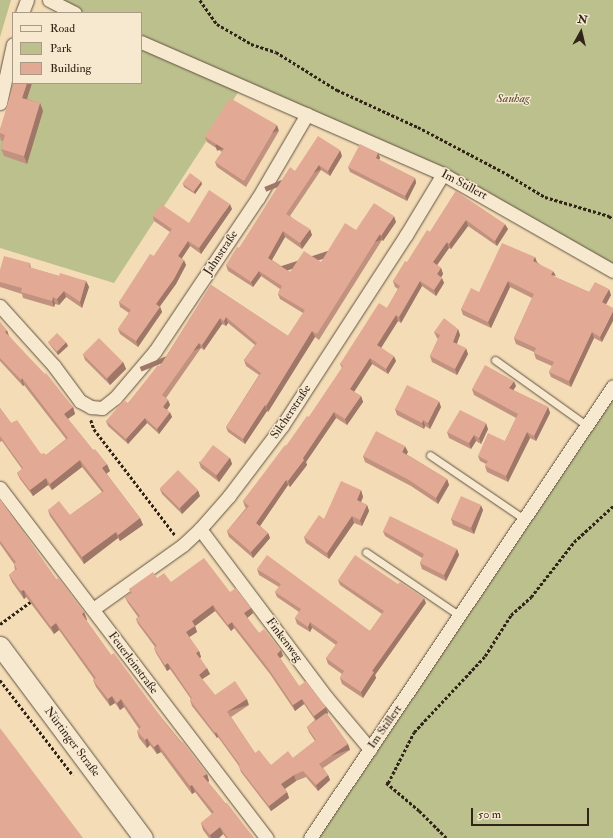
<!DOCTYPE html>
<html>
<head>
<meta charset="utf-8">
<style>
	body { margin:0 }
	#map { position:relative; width:613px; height:838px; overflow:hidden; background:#f3dcb6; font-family:"IM FELL Double Pica",serif }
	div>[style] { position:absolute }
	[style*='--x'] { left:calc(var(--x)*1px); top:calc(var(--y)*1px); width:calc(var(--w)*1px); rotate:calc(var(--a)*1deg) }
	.green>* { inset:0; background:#bcc08d }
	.path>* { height:2.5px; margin-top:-1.25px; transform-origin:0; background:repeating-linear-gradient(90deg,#312418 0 3px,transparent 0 5px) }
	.roads { filter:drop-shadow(0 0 1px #625240) drop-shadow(0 0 1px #625240) }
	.service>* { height:7px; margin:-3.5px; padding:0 3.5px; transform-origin:3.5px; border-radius:3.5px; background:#f7e8d0 }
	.minor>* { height:13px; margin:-6.5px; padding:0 6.5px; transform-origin:6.5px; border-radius:6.5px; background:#f7e8d0 }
	.secondary>* { height:19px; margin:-9.5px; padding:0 9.5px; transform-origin:9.5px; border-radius:9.5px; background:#f7e8d0 }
	.wall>* { inset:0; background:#c29280 }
	.shaded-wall>* { inset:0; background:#9e7768; transform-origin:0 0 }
	.building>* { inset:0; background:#e2aa95; transform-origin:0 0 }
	span { translate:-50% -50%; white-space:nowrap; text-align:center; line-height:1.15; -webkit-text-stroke:3px #f7e8d0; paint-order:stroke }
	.park-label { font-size:12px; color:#544b35; font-style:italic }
	.street-label { font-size:12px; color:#312418 }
	.legend { position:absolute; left:12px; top:12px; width:130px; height:72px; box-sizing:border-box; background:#f7e8d0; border:1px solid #a89a86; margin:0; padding:5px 7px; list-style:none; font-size:12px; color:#312418 }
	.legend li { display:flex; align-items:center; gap:8px; height:20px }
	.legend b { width:20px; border:1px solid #a89a86 }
	.north { position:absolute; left:561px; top:12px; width:40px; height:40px; -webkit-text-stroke:3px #f7e8d0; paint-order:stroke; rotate:8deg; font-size:11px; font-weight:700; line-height:16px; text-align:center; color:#312418 }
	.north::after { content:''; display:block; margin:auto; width:14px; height:18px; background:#312418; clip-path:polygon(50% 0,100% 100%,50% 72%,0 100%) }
	.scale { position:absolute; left:471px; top:808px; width:118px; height:18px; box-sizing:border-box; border:2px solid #312418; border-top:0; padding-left:5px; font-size:12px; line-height:14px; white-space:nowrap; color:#312418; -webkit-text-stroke:3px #f7e8d0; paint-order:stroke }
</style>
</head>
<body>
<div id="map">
	<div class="green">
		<i style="clip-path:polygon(0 0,11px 0,0 37px)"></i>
		<i style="clip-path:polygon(49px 0,613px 0,613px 271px,501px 206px,141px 42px,141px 13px,75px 13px)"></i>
		<i style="clip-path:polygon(141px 49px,239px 91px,114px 283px,0 248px,0 140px,13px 83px,141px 83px)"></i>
		<i style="clip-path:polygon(613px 386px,613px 838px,310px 838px)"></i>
	</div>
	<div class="path">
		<i style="--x:200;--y:0;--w:29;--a:55"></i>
		<i style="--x:217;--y:24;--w:39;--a:30"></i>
		<i style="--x:251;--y:44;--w:26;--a:18"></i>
		<i style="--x:276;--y:52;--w:72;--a:31.9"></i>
		<i style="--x:337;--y:90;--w:89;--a:24.6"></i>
		<i style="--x:418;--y:127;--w:101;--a:27.8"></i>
		<i style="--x:507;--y:174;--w:44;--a:31.2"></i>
		<i style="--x:545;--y:197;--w:67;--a:16.5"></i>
		<i style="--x:609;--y:216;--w:5;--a:37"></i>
		<i style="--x:91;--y:420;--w:9;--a:72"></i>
		<i style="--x:94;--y:429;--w:133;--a:52.6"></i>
		<i style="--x:0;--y:624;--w:39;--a:-36"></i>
		<i style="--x:0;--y:680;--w:120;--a:52.5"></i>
		<i style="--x:446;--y:838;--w:38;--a:-135"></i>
		<i style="--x:419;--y:811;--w:43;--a:-139.7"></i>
		<i style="--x:386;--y:783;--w:2;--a:0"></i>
		<i style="--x:388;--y:783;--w:57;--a:-63"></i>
		<i style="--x:414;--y:732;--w:104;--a:-46.9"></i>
		<i style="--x:485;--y:656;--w:49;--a:-57.6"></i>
		<i style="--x:511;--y:615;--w:27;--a:-42"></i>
		<i style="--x:531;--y:597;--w:70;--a:-52"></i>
		<i style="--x:574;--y:542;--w:53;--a:-42.7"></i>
	</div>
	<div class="roads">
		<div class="service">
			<i style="--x:495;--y:360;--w:112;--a:35.5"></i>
			<i style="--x:430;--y:455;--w:114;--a:34.2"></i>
			<i style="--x:366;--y:552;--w:114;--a:34.2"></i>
		</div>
		<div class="minor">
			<i style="--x:49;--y:0;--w:29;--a:27"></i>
			<i style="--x:22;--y:13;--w:14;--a:-69"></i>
			<i style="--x:141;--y:42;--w:330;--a:23.6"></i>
			<i style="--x:443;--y:174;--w:196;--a:29.7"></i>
			<i style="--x:0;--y:103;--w:60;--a:-77.6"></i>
			<i style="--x:0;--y:306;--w:81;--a:48"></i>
			<i style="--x:54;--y:366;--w:44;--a:53.4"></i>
			<i style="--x:80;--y:401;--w:13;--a:29"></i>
			<i style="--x:91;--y:407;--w:11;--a:5"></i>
			<i style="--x:102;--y:408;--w:16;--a:-38"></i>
			<i style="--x:115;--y:398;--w:62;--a:-49.6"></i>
			<i style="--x:155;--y:351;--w:184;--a:-56.1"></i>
			<i style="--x:258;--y:198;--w:97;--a:-59.7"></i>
			<i style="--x:0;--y:488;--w:440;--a:52.7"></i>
			<i style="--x:200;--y:529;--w:211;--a:53.1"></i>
			<i style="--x:327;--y:698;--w:67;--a:49.9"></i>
			<i style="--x:93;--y:609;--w:110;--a:-35.4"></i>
			<i style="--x:183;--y:545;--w:23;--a:-43"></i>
			<i style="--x:200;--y:529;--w:44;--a:-48.7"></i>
			<i style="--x:229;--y:496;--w:88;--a:-52.9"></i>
			<i style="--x:282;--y:426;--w:228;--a:-57"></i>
			<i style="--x:406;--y:235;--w:71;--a:-58.8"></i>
			<i style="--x:310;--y:838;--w:544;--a:-56.16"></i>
		</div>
		<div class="secondary">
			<i style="--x:0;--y:646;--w:239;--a:53.3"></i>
		</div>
	</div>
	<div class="wall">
		<i style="clip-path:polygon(32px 83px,27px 99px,40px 103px,43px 111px,27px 164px,4px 156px,1px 149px,3px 141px,1px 141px,0 137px,0 129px)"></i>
		<i style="clip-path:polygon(279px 131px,246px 187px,217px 167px,215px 162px,222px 152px,207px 142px,205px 137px)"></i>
		<i style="clip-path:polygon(378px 153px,380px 158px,379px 160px,415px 178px,416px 183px,407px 201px,350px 172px,348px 167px)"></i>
		<i style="clip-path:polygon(342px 156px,330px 176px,321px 170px,290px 216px,312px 235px,302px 249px,285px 237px,272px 260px,290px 272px,321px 262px,356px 230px,396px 222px,383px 241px,382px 240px,319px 340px,315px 337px,268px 412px,267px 411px,245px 444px,228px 432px,226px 427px,259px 375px,246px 366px,244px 360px,255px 345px,228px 323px,226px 326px,222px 324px,204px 350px,201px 348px,166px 398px,168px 400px,170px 405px,167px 410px,172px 417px,159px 434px,147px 423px,128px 444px,108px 426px,106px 421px,128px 403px,160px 366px,211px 285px,288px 336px,303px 313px,280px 299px,278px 294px,280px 289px,261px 276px,253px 287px,228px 271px,226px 265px,239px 248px,295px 171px)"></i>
		<i style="clip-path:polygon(183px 184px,202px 184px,195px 194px,184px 187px)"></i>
		<i style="clip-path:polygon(456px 191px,508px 229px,497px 246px,468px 226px,451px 249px,449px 248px,437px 265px,441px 268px,443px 274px,441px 277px,444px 283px,436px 296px,422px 286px,401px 323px,398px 321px,381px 348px,396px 361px,388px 374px,372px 364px,354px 392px,361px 396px,363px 402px,347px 425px,336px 418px,306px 462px,307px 465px,290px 487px,288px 485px,260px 526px,268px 533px,270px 538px,253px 558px,229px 537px,227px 531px,246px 508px,245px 507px,243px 501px,309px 417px,342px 368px,340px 364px,387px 308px,398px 289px,395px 287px,393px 281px,430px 232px)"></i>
		<i style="clip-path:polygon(232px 209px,201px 254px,190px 246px,182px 258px,186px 265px,176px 284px,160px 306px,162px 312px,138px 347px,120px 334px,118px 329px,129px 313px,120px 307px,119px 302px,154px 256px,170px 232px,154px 221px,153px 216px,189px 223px)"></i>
		<i style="clip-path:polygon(535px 257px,537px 262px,555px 277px,589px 292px,611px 295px,606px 304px,602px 342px,594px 338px,571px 387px,551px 377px,549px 372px,552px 366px,536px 359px,534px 353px,534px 352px,516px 344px,514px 338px,532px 298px,510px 287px,491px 328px,463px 315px,461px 309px)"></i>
		<i style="clip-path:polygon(30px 263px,31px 268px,59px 276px,86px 281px,89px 287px,82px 308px,66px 297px,59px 305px,55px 304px,54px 307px,23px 298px,22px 294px,0 287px,0 270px)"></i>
		<i style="clip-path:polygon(0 322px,9px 336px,73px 407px,75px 414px,68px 419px,110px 471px,106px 473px,140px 518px,143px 525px,120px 541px,118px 538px,84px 564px,50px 516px,48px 510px,70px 515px,102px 492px,82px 467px,52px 490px,48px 485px,33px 496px,20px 479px,17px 473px,22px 469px,2px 441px,0 442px,0 408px,11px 423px,41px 454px,46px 455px,66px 439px,24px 385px,23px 386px,0 361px)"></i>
		<i style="clip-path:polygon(458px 329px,460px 335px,457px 344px,468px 354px,457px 375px,432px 362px,430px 356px,438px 339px,437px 338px,434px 332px)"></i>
		<i style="clip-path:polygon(48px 342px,68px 346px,58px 355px,50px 345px)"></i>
		<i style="clip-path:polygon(83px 354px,123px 362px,126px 369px,110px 385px,85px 360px)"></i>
		<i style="clip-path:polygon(516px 386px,513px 390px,548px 407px,550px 413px,536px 441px,530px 438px,508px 482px,487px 472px,485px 466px,486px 464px,480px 461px,478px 456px,505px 441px,516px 418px,474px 395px,472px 389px)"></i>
		<i style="clip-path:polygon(441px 407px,430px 429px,425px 426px,424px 429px,397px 415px,395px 409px)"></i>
		<i style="clip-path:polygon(488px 429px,481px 444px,476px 441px,471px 449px,449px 438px,447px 432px)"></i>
		<i style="clip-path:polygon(408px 452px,406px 454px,447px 479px,449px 485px,438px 504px,411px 486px,365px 462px,363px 456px)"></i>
		<i style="clip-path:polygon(230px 458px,232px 464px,219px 482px,201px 468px,199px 462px)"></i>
		<i style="clip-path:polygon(160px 489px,200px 496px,182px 514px,162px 494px)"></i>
		<i style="clip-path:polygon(361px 490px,363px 497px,361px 502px,367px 505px,369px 511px,362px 526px,354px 523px,329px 559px,306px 543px,304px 537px,324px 519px)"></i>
		<i style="clip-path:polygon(0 499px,56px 579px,84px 612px,87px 620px,86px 620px,111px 655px,207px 774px,209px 781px,208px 782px,254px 838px,226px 838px,223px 834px,219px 838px,209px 838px,203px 830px,201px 823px,212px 814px,195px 792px,192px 794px,161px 752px,157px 754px,150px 745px,147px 748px,139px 738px,137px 731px,139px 729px,124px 707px,120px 710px,115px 703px,110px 706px,96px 687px,93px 680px,94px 679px,59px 630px,54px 634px,26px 597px,24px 599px,12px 582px,9px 575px,15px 570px,14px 564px,0 544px)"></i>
		<i style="clip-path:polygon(483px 510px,474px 534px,453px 525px,451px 519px)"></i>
		<i style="clip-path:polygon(383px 531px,457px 549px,459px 555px,446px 581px,422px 569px,420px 563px,422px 558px,385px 536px)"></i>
		<i style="clip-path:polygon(257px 569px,370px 631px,382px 614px,340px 585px,338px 580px,426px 603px,375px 675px,376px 678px,363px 698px,342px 684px,340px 678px,342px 674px,328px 664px,326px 658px,336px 645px,312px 628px,310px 632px,297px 624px,295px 618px,299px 612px,277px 597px,275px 592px,279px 587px,259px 575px)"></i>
		<i style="clip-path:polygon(evenodd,157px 578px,171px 582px,230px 592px,251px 608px,253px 613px,247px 618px,259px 633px,281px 650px,283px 656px,280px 658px,299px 686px,326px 707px,328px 713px,327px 714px,348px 744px,350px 750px,323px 768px,328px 775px,330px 780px,318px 791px,306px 777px,296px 781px,285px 789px,287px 792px,289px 798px,271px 811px,241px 772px,239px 766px,218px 737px,217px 738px,192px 706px,190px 700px,191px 699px,170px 669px,167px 671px,156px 653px,154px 648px,155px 647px,138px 624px,136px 619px,138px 617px,128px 603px,125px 597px,131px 593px,129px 589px,157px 578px,215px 611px,231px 631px,234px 628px,270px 674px,295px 711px,304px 704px,315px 720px,307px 727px,309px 732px,315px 741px,293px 758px,271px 765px,255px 753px,231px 717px,249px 705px,215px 695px,202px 679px,210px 674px,200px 658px,201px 657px,199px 651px,189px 637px,197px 632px,195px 626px,215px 611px)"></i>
	</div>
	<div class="shaded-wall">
		<i style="clip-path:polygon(27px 83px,32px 83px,25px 105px,22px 98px)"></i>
		<i style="clip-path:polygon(40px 103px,43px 111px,27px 164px,24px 156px)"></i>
		<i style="left:277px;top:125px;width:6px;height:65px;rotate:72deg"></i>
		<i style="clip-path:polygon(340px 150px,342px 156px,330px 176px,328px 171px)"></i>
		<i style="clip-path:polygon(378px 153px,380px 158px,377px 163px,376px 158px)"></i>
		<i style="left:319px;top:165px;width:5px;height:59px;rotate:68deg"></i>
		<i style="clip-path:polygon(415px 178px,416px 183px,407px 201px,405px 196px)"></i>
		<i style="clip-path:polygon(201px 181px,202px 184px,195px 194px,194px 191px)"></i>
		<i style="clip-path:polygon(230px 204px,232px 209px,201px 254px,199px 248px)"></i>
		<i style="clip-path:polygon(394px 216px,396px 222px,383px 241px,381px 236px)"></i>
		<i style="clip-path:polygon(466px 220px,468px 226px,451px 249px,449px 244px)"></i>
		<i style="clip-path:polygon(505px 224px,508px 229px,497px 246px,495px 241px)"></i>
		<i style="clip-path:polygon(310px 229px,312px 235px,302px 249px,300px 243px)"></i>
		<i style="clip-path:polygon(283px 231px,285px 237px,270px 263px,268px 258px)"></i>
		<i style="left:380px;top:234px;width:6px;height:118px;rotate:72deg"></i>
		<i style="clip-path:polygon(188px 241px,190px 246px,180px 261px,178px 256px)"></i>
		<i style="clip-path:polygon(447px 242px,449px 248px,435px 268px,433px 262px)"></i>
		<i style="clip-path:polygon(535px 257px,537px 263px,533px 261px)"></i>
		<i style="clip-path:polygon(184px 260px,186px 265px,176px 284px,158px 309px,156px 304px)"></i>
		<i style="clip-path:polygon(441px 268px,443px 274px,440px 279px,437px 274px)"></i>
		<i style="clip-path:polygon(259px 271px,261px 276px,253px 287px,251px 282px)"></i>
		<i style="clip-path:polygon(553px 271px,556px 276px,551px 275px)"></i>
		<i style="clip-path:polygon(442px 278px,444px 283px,436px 296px,434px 290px)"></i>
		<i style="clip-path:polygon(86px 281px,89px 287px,82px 308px,80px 302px)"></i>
		<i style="clip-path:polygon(420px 281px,422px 286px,401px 323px,399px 317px)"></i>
		<i style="clip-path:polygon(508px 281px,510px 287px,491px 328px,488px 322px)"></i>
		<i style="clip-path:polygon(609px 289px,611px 295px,604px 308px,602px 302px)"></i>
		<i style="clip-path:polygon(64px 291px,66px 297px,59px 305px,57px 299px)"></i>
		<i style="clip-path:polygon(53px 297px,55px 304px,54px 307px,52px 301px)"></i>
		<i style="clip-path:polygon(160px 307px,162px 312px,138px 347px,136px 341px)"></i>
		<i style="clip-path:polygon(613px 311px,613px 321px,602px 342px,600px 337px)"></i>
		<i style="clip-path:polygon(396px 315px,398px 321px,379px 351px,377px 345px)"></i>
		<i style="clip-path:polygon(226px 317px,228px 323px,226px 326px,224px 321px)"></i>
		<i style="clip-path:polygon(220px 318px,222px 324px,204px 350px,202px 345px)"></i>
		<i style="clip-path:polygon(458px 329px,460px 335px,455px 348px,453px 342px)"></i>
		<i style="clip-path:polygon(7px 330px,9px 336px,5px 332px)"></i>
		<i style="clip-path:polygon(312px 331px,315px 337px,268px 412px,266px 406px)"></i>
		<i style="clip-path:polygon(592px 332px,594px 338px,571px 387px,569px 381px)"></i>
		<i style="clip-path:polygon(66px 342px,68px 346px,58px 355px,57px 352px)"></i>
		<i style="left:199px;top:343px;width:5px;height:64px;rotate:68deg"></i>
		<i style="clip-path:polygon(466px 348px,468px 354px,457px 375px,455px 369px)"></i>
		<i style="clip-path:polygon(394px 356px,396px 361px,388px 374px,386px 369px)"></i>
		<i style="clip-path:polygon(370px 358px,372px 364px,352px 395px,350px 389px)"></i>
		<i style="clip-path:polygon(123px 362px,126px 369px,110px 385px,107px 379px)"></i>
		<i style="clip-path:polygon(22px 378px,24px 385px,23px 386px,21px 380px)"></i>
		<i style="clip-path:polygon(514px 381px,516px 386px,511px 394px,509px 388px)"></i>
		<i style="clip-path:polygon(361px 396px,363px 402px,347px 425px,345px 419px)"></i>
		<i style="clip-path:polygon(168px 400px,170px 405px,165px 412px,163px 407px)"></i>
		<i style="clip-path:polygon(439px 401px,441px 407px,430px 429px,428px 423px)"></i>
		<i style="clip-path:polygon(265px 405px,267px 411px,245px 444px,243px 439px)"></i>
		<i style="clip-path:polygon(73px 407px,75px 414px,66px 420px,64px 414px)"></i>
		<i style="clip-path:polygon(548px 407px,550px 413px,536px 441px,534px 436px)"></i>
		<i style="clip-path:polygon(170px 412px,172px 417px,159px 434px,157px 429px)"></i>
		<i style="clip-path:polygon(334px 412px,336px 418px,306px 462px,307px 465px,290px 487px,288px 481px,303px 458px)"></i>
		<i style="clip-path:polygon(145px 418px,147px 423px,128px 444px,126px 439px)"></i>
		<i style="clip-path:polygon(423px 420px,425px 426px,424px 429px,422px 423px)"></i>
		<i style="clip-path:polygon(486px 423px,488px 429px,481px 444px,479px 438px)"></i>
		<i style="clip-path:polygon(527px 432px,530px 438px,508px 482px,506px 476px)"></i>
		<i style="clip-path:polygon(474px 435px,476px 441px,471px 449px,469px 443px)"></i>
		<i style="clip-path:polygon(405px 446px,408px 452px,405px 457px,402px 452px)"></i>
		<i style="clip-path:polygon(230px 458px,232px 464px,219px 482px,216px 476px)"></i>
		<i style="clip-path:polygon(80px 460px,82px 467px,52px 490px,50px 484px)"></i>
		<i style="clip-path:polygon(107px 464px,110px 471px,105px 475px,102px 468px)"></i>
		<i style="clip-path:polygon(46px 478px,48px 485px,33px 496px,30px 490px)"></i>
		<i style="clip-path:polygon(447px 479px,449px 485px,438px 504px,436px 498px)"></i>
		<i style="clip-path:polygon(286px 480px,288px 485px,258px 529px,256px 523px)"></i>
		<i style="clip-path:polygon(198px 490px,200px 496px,182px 514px,180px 508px)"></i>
		<i style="clip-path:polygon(361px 490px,363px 497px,359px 506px,357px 500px)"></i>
		<i style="clip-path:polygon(367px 505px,369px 511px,362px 526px,360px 520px)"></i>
		<i style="clip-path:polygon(481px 505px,483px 510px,474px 534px,471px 528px)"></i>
		<i style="clip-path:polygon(352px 516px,354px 523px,329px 559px,327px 553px)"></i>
		<i style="clip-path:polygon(140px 518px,143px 525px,120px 541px,118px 535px)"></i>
		<i style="clip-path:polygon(116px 532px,118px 538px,84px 564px,82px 557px)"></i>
		<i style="clip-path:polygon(268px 533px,270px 538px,253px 558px,251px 552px)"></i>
		<i style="clip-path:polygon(457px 549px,459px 555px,446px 581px,444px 575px)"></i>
		<i style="clip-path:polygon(24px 590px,26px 597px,24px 599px,21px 591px)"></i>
		<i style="clip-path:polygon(424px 598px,426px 603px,375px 675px,376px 678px,363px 698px,361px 692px,372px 671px)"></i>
		<i style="clip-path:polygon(213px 605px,215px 611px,195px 626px,197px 632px,188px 638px,186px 632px,192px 621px)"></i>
		<i style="clip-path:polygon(251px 608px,253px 613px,246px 619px,244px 613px)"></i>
		<i style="clip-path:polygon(84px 612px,87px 620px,85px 621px,82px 614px)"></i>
		<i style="clip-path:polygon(232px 622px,234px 628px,231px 631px,228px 625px)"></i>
		<i style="clip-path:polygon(310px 622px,312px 628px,310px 632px,308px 627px)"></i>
		<i style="clip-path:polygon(56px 623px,59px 630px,54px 634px,51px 627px)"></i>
		<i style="clip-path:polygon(281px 650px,283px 656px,279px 659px,277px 654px)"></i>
		<i style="clip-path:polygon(199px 651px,201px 657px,198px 659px,196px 653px)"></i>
		<i style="clip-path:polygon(168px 663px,170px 669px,167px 671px,165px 665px)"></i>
		<i style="clip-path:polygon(207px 668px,210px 674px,201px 680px,199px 675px)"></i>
		<i style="clip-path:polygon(112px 696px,115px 703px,110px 706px,108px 699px)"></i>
		<i style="clip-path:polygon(121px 699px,124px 707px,120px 710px,117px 703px)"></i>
		<i style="left:247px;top:699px;width:6px;height:24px;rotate:72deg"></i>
		<i style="clip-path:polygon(302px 699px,304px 704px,295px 711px,293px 705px)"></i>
		<i style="clip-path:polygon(326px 707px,328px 713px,316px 721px,314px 716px)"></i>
		<i style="clip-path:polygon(216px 732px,218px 737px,217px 738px,215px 733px)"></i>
		<i style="clip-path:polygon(147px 738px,150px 745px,147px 748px,145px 740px)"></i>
		<i style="clip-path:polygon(158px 744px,161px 752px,157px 754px,154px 747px)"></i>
		<i style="left:348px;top:744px;width:6px;height:35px;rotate:72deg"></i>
		<i style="clip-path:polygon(207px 774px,209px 781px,206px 784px,203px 776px)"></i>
		<i style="clip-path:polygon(294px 775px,296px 781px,283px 790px,281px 784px)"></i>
		<i style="clip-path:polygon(328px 775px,330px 780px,318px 791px,316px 785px)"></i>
		<i style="clip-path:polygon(192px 785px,195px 792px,192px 794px,190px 786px)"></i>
		<i style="clip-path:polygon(287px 792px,289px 798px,271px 811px,269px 806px)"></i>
		<i style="clip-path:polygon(220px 827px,223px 834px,219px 838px,211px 838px,210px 835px)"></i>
	</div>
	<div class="building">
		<i style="clip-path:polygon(14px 83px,27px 83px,22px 98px,40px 103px,24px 156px,1px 149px,5px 135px,0 133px,0 129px)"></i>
		<i style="clip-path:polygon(230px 98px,277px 125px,244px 181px,215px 162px,224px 149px,205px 137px)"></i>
		<i style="clip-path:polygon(318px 136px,340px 150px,328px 171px,319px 165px,286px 214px,310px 229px,300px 243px,283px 231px,268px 258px,290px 272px,304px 251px,321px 262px,345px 223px,356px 230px,374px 203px,394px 216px,381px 236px,380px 234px,317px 334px,312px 331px,266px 406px,265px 405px,243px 439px,226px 427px,261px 373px,244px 360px,257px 343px,226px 317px,224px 321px,220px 318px,202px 345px,199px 343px,162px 395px,168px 400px,163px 407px,170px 412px,157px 429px,145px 418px,126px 439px,106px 421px,124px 400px,128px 403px,158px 365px,160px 366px,211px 285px,288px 336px,305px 310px,278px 294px,282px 286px,259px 271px,251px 282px,226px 265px,237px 247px,239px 248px,290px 167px,295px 171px)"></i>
		<i style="clip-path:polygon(360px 144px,378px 153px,376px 158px,415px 178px,405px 196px,348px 167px)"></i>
		<i style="left:190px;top:173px;width:14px;height:13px;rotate:36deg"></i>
		<i style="clip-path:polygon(209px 190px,230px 204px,199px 248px,188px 241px,178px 256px,184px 260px,174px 279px,156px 304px,160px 307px,136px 341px,118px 329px,131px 310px,119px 302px,150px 254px,154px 256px,172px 229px,153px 216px,161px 204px,189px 223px)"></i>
		<i style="clip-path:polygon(456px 191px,505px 224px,495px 241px,466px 220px,449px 244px,447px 242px,433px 262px,441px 268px,437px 274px,442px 278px,434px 290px,420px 281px,399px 317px,396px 315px,377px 345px,394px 356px,386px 369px,370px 358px,350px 389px,361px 396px,345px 419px,334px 412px,303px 458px,304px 460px,288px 481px,286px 480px,256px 523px,268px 533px,251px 552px,227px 531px,249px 506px,243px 501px,285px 445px,286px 446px,307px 416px,309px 417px,343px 366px,340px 364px,379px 303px,387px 308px,400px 286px,393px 281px,405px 261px,407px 262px,427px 230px,430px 232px)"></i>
		<i style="clip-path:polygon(502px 243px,535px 257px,533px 261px,553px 271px,551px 275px,589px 292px,595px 282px,609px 289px,602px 302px,613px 308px,613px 311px,600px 337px,592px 332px,569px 381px,549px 372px,554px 362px,534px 353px,536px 348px,514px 338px,534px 294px,508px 281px,488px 322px,461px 309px,471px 288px,479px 292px)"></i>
		<i style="clip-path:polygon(4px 256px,30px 263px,29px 267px,59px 276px,60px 273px,86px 281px,80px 302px,64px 291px,57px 299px,53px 297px,52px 301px,21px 292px,22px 288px,0 282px,0 270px)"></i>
		<i style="clip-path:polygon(444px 318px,458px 329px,453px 342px,466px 348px,455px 369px,430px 356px,440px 335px,434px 332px)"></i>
		<i style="clip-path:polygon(0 322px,7px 330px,5px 332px,45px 374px,46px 373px,73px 407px,64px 414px,93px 450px,95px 449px,107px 464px,102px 468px,140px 518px,118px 535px,116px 532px,82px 557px,48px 510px,59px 501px,70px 515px,104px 491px,80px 460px,50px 484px,46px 478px,30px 490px,17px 473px,23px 468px,0 436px,0 408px,11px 423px,17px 420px,41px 454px,44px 453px,46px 455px,68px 438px,22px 378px,21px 380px,0 358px)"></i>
		<i style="left:57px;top:333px;width:13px;height:13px;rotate:45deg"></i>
		<i style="left:99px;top:338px;width:34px;height:23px;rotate:45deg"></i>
		<i style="clip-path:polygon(485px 365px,514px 381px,509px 388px,548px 407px,534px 436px,527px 432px,506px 476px,485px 466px,488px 461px,478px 456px,488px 433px,505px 441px,518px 414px,472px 389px)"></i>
		<i style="clip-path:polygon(407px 385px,439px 401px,428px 423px,423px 420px,422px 423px,395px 409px)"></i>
		<i style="clip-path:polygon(460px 410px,486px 423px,479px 438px,474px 435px,469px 443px,447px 432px)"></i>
		<i style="clip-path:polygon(376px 431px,405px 446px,402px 452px,447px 479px,436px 498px,409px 480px,363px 456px)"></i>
		<i style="left:213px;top:445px;width:21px;height:22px;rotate:37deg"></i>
		<i style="left:178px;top:470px;width:28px;height:26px;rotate:45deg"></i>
		<i style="clip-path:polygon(341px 481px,361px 490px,357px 500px,367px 505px,360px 520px,352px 516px,327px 553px,304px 537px,319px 515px,324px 519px)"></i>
		<i style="left:461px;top:496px;width:22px;height:25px;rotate:24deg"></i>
		<i style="clip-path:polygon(0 499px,56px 579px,59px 578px,84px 612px,82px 614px,111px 655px,114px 653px,166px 724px,181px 743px,183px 742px,207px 774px,203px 776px,225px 803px,227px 803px,254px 838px,228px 838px,220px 827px,210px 835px,201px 823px,214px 812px,192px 785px,190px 786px,158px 744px,154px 747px,147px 738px,145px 740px,137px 731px,141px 727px,121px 699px,117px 703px,112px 696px,108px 699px,93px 680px,96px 678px,56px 623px,51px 627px,24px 590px,21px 591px,9px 575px,17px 569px,14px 564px,16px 562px,0 541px)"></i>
		<i style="clip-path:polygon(390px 516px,457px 549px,444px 575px,420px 563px,424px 554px,383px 531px)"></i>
		<i style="clip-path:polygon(267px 555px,370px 631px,384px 611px,338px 580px,355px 555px,398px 584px,400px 582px,424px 598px,372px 671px,374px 672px,361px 692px,340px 678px,344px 671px,326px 658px,338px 642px,310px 622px,308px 627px,295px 618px,301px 609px,275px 592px,281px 584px,257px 569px)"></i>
		<i style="clip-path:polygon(204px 558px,230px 592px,236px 588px,251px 608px,244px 613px,259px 633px,264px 629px,281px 650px,277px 654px,299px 686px,306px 681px,326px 707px,314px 716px,302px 699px,293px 705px,268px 668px,232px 622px,228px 625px,213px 605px,192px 621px,195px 626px,186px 632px,199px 651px,196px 653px,207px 668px,199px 675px,215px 695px,235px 681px,247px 699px,227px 712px,255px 753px,259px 750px,271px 765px,288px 751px,293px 758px,316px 740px,307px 727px,326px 713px,348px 744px,319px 764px,328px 775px,316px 785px,303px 771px,294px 775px,281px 784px,287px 792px,269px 806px,238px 766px,240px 765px,216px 732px,215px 733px,190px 700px,192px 698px,168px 663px,165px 665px,154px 648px,157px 646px,136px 619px,140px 616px,125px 597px,132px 593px,129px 589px,153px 572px,157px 578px,164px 573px,171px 582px)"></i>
		<i style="clip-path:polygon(0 728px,83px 838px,0 838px)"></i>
	</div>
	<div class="park-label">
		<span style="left:513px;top:99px">Sauhag</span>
	</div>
	<div class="street-label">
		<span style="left:464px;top:185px;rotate:28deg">Im Stillert</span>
		<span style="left:221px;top:253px;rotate:-56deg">Jahnstraße</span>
		<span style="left:291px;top:412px;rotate:-56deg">Silcherstraße</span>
		<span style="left:284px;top:640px;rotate:53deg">Finkenweg</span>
		<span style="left:133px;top:663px;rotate:53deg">Feuerleinstraße</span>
		<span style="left:385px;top:727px;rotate:-55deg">Im Stillert</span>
		<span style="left:72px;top:742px;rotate:53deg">Nürtinger Straße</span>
	</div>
	<ul class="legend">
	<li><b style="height:5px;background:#f7e8d0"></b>Road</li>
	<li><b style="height:11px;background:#bcc08d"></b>Park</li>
	<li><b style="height:11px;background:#e2aa95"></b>Building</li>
	</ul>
	<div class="north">N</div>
	<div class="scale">50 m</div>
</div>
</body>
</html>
